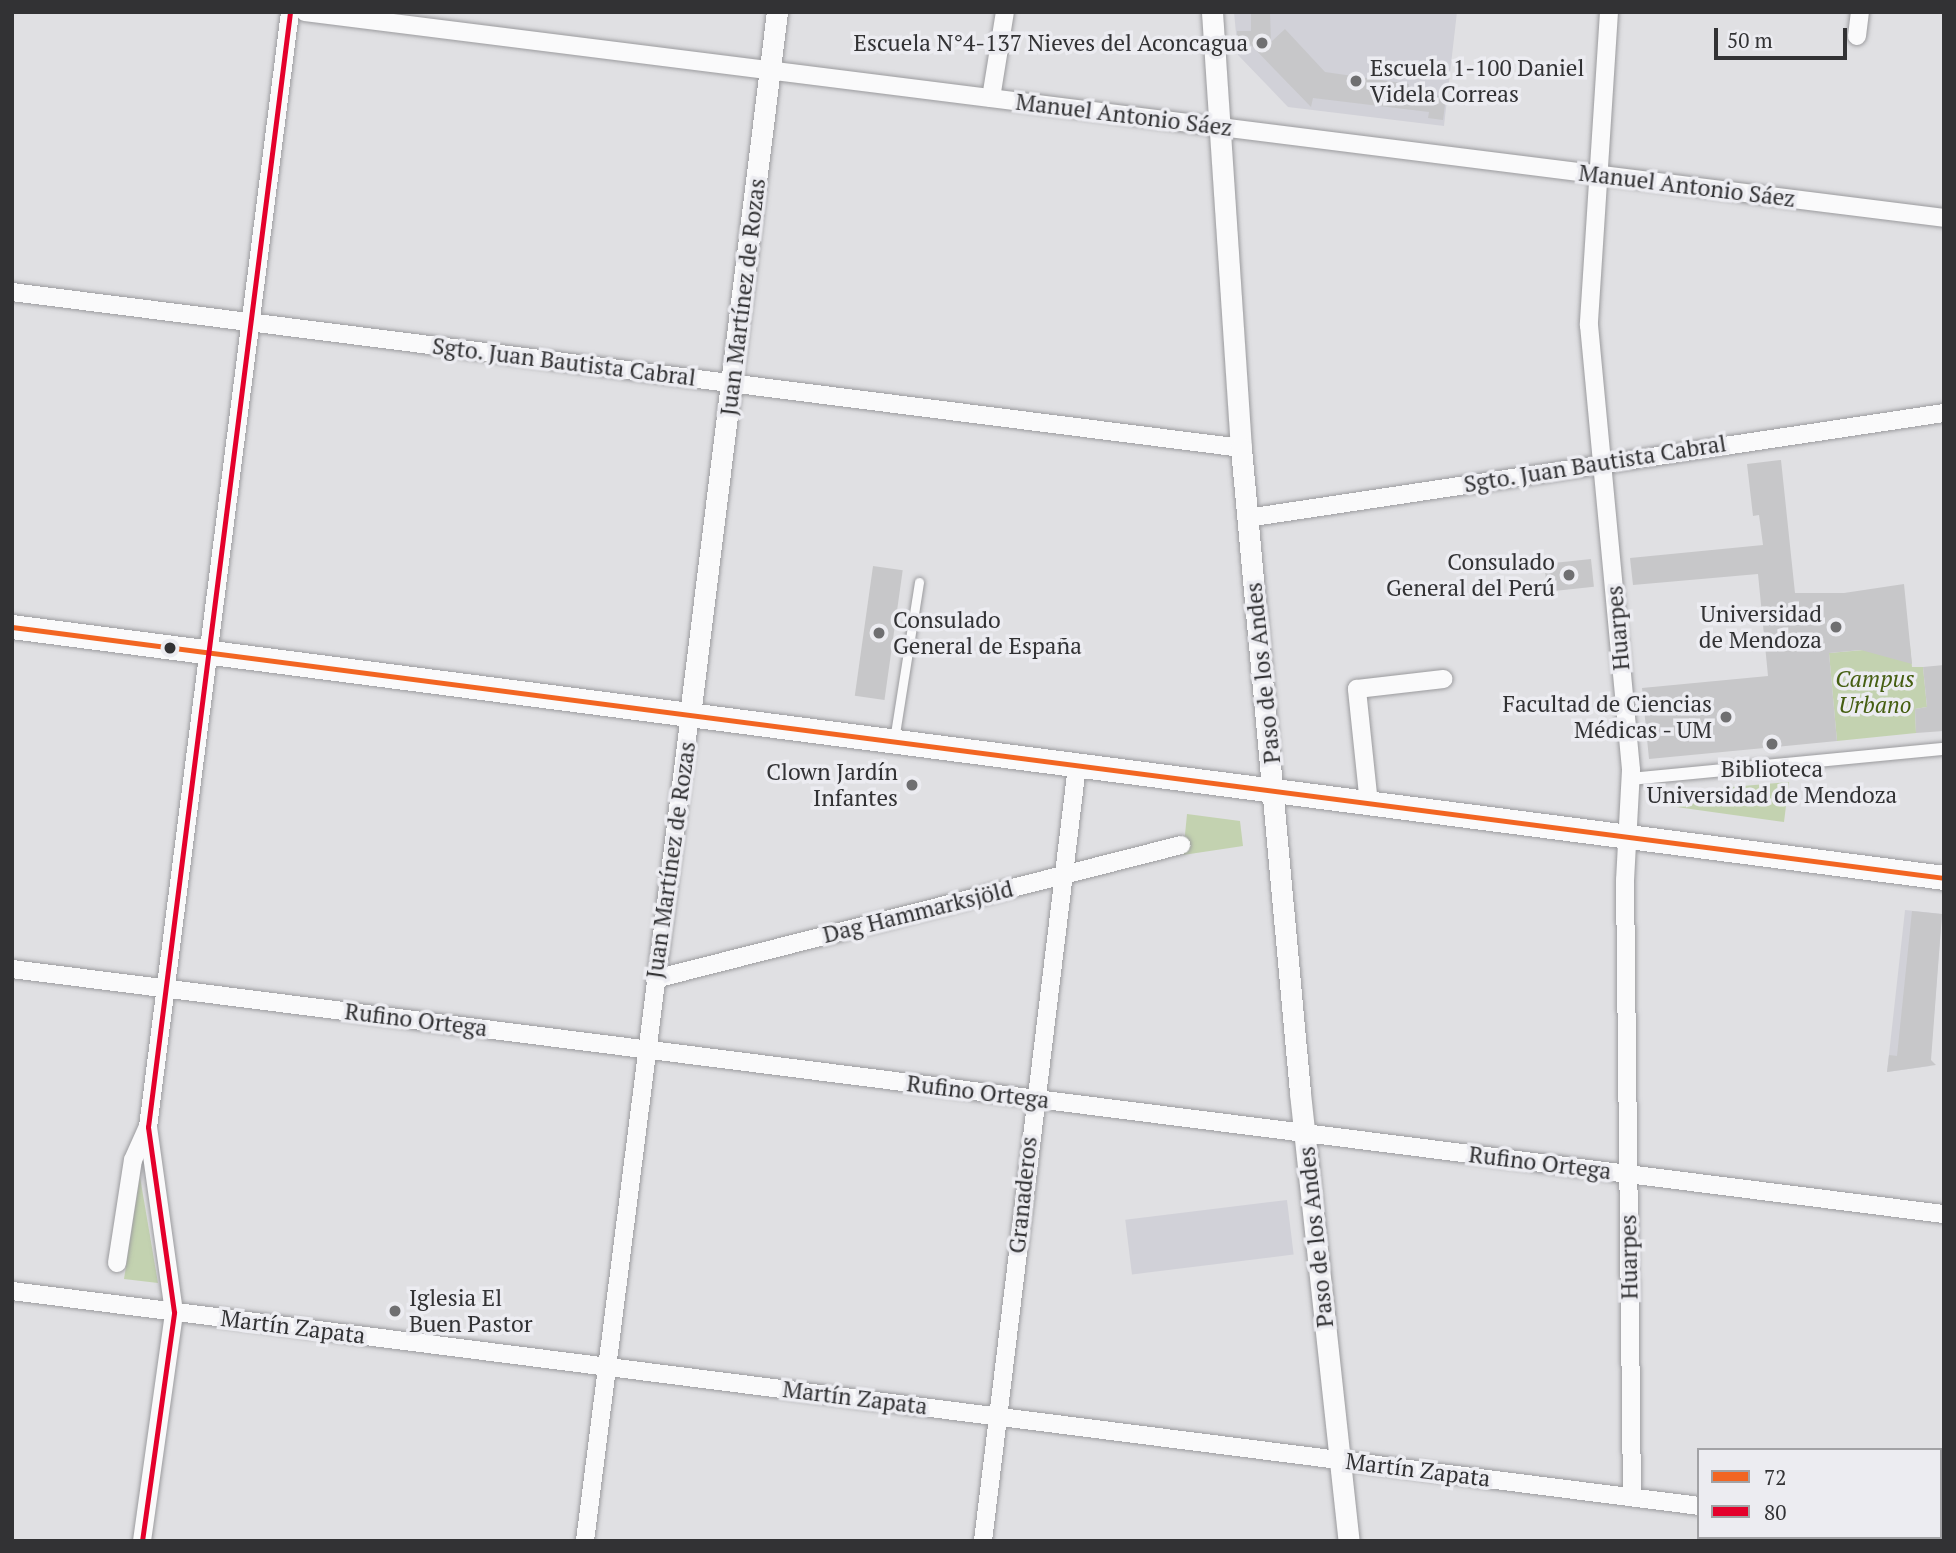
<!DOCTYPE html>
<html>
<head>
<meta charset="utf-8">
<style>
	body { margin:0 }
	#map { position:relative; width:1956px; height:1553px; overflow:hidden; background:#e0e0e3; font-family:"PT Serif",serif }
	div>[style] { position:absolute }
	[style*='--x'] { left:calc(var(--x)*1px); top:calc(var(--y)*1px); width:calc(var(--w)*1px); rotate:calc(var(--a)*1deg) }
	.built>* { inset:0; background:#d1d1d8; transform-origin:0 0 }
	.green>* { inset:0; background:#c3d2b0 }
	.building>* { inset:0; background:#c7c7c9; transform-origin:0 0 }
	.roads { filter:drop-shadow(0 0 2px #9b9b9e) drop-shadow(0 0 2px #9b9b9e) }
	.service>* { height:9px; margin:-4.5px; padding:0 4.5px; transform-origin:4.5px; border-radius:4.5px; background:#fafafb }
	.pedestrian>* { height:12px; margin:-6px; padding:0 6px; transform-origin:6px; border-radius:6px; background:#fafafb }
	.minor>* { height:18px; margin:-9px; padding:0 9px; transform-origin:9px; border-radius:9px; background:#fafafb }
	.tertiary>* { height:21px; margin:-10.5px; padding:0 10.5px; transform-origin:10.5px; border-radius:10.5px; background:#fafafb }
	.secondary>* { height:24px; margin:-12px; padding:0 12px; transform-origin:12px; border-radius:12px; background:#fafafb }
	.bus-1>* { height:5px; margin:-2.5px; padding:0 2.5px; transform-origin:2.5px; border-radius:2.5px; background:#f26522 }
	.bus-2>* { height:5px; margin:-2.5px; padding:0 2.5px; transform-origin:2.5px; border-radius:2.5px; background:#e4002b }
	.dots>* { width:19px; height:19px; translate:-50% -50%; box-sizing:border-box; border:4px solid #ececf1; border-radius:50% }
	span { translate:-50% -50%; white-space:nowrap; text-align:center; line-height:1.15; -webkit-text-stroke:7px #ececf1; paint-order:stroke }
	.poi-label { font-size:23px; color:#323234 }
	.right { translate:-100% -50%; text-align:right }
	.left { translate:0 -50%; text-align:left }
	.street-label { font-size:23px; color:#323234 }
	.park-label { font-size:23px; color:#455e11; font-style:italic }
	.frame { position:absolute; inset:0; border:14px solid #323234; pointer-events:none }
	.legend { position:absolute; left:1697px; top:1448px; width:245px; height:91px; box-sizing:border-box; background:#ececf1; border:2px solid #a2a2a5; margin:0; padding:9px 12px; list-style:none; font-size:21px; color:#323234 }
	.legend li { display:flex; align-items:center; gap:14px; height:35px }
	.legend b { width:35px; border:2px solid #a2a2a5 }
	.scale { position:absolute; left:1714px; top:28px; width:133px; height:32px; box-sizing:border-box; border:4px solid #323234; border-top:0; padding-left:9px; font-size:21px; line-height:24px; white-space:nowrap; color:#323234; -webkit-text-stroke:5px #ececf1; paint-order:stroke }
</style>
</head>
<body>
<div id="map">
	<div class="built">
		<i style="clip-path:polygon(1234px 12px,1457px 12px,1444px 126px,1288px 107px,1238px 55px)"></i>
		<i style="clip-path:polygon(1905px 910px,1942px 914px,1930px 1066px,1887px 1072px)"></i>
		<i style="left:1287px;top:1200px;width:55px;height:163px;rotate:83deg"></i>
	</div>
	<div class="green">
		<i style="clip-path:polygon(1910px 646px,1912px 667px,1923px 667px,1927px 707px,1915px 709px,1916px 733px,1837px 741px,1829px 653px)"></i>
		<i style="clip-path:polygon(1789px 782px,1784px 822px,1662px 805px,1662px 793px)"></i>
		<i style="clip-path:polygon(1187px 814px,1240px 821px,1243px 846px,1183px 855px)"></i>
		<i style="clip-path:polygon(140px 1177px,158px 1283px,124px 1279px)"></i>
	</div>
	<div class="building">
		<i style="clip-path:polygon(1251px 12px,1270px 12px,1271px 42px,1285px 29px,1325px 72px,1409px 84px,1409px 91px,1446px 97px,1443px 120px,1428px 118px,1429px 112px,1313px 98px,1311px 107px,1250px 44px,1237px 46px,1237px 31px,1251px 31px)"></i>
		<i style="clip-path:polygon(1781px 460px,1795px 593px,1844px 593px,1904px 584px,1912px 664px,1861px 650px,1829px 653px,1837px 741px,1649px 759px,1642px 688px,1768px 676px,1758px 574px,1633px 585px,1630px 558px,1763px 545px,1759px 515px,1753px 516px,1747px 464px)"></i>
		<i style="left:1591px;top:559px;width:28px;height:47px;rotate:84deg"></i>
		<i style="left:873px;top:566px;width:30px;height:131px;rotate:8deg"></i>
		<i style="clip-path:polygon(1944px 665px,1944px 731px,1916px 733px,1915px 709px,1927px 707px,1923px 667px)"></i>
		<i style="clip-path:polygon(1912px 911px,1942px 914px,1931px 1060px,1936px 1065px,1887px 1072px,1889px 1055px,1897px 1056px)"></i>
	</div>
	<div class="roads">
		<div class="service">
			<i style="--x:894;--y:740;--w:160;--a:-81"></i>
		</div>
		<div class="pedestrian">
			<i style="--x:1631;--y:779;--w:314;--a:-5.5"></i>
		</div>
		<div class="minor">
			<i style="--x:305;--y:12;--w:1652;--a:7.16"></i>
			<i style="--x:1609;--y:12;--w:314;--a:93.7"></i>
			<i style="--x:1589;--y:325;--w:447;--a:84.6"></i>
			<i style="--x:1631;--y:770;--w:110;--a:93.1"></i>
			<i style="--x:1625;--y:880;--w:617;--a:89.35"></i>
			<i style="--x:1857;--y:36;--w:24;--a:-83"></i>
			<i style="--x:991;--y:98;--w:87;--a:-80.8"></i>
			<i style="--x:12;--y:292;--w:1239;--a:7.23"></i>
			<i style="--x:1247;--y:518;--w:705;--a:-8.57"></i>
			<i style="--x:1369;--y:804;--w:116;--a:-96"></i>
			<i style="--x:1357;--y:689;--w:87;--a:-6.6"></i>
			<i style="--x:12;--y:969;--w:1947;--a:7.23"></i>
			<i style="--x:655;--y:979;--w:543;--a:-14.29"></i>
			<i style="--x:117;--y:1263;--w:104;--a:-81.2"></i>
			<i style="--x:133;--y:1160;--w:36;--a:-66"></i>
			<i style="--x:12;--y:1291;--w:1701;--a:7.26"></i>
			<i style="--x:1940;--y:1537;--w:4;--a:0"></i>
			<i style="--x:142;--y:1541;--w:231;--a:-82"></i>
			<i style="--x:174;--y:1312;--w:187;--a:-98"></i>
			<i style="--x:148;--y:1127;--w:1124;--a:-82.74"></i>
			<i style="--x:585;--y:1541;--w:833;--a:-82.76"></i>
			<i style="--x:983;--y:1541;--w:781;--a:-83.08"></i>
		</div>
		<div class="tertiary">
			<i style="--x:1212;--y:12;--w:437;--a:86.2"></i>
			<i style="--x:1241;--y:448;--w:648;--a:84.77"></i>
			<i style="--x:1300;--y:1093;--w:451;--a:83.8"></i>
			<i style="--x:690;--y:715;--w:708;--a:-82.95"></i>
		</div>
		<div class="secondary">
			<i style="--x:12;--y:627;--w:1948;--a:7.4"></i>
		</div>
	</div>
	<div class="bus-1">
		<i style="--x:12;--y:627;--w:1948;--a:7.4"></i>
	</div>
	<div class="bus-2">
		<i style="--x:142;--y:1541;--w:231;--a:-82"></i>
		<i style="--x:174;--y:1312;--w:187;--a:-98"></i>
		<i style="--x:148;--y:1127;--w:1124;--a:-82.74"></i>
	</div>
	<div class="dots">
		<i style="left:1262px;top:43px;background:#6f6f71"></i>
		<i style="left:1356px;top:81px;background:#6f6f71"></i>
		<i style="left:1569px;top:575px;background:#6f6f71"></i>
		<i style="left:1836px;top:627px;background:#6f6f71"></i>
		<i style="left:879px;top:633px;background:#6f6f71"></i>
		<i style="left:170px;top:648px;background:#323234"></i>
		<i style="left:1726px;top:717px;background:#6f6f71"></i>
		<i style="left:1772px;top:744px;background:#6f6f71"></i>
		<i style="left:912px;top:785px;background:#6f6f71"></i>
		<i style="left:395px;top:1311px;background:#6f6f71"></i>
	</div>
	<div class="poi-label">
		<span class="right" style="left:1248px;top:43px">Escuela N°4-137 Nieves del Aconcagua</span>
		<span class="left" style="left:1370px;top:81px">Escuela 1-100 Daniel<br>Videla Correas</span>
		<span class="right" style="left:1555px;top:575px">Consulado<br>General del Perú</span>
		<span class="right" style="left:1822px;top:627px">Universidad<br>de Mendoza</span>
		<span class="left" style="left:893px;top:633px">Consulado<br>General de España</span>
		<span class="right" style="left:1712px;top:717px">Facultad de Ciencias<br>Médicas - UM</span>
		<span style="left:1772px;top:782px">Biblioteca<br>Universidad de Mendoza</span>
		<span class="right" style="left:898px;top:785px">Clown Jardín<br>Infantes</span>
		<span class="left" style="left:409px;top:1311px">Iglesia El<br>Buen Pastor</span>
	</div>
	<div class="street-label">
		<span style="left:1124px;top:115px;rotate:7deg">Manuel Antonio Sáez</span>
		<span style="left:1687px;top:186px;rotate:7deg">Manuel Antonio Sáez</span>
		<span style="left:743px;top:297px;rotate:-83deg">Juan Martínez de Rozas</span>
		<span style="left:564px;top:362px;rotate:7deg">Sgto. Juan Bautista Cabral</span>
		<span style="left:1595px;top:464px;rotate:-9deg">Sgto. Juan Bautista Cabral</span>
		<span style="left:1618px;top:628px;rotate:-95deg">Huarpes</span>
		<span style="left:1263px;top:673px;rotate:-96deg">Paso de los Andes</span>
		<span style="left:671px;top:860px;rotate:-82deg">Juan Martínez de Rozas</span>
		<span style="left:918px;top:912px;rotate:-14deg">Dag Hammarksjöld</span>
		<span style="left:416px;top:1020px;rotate:7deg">Rufino Ortega</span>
		<span style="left:978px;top:1092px;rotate:7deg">Rufino Ortega</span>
		<span style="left:1540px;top:1163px;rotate:7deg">Rufino Ortega</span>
		<span style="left:1023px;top:1195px;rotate:-84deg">Granaderos</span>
		<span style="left:1316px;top:1237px;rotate:-96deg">Paso de los Andes</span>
		<span style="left:1629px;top:1257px;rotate:-91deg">Huarpes</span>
		<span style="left:293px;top:1327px;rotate:7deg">Martín Zapata</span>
		<span style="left:855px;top:1398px;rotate:7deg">Martín Zapata</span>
		<span style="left:1418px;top:1470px;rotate:7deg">Martín Zapata</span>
	</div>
	<div class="park-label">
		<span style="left:1875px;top:692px">Campus<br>Urbano</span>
	</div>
	<div class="frame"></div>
	<ul class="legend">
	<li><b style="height:9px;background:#f26522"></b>72</li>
	<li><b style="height:9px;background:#e4002b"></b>80</li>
	</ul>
	<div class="scale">50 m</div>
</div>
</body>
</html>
